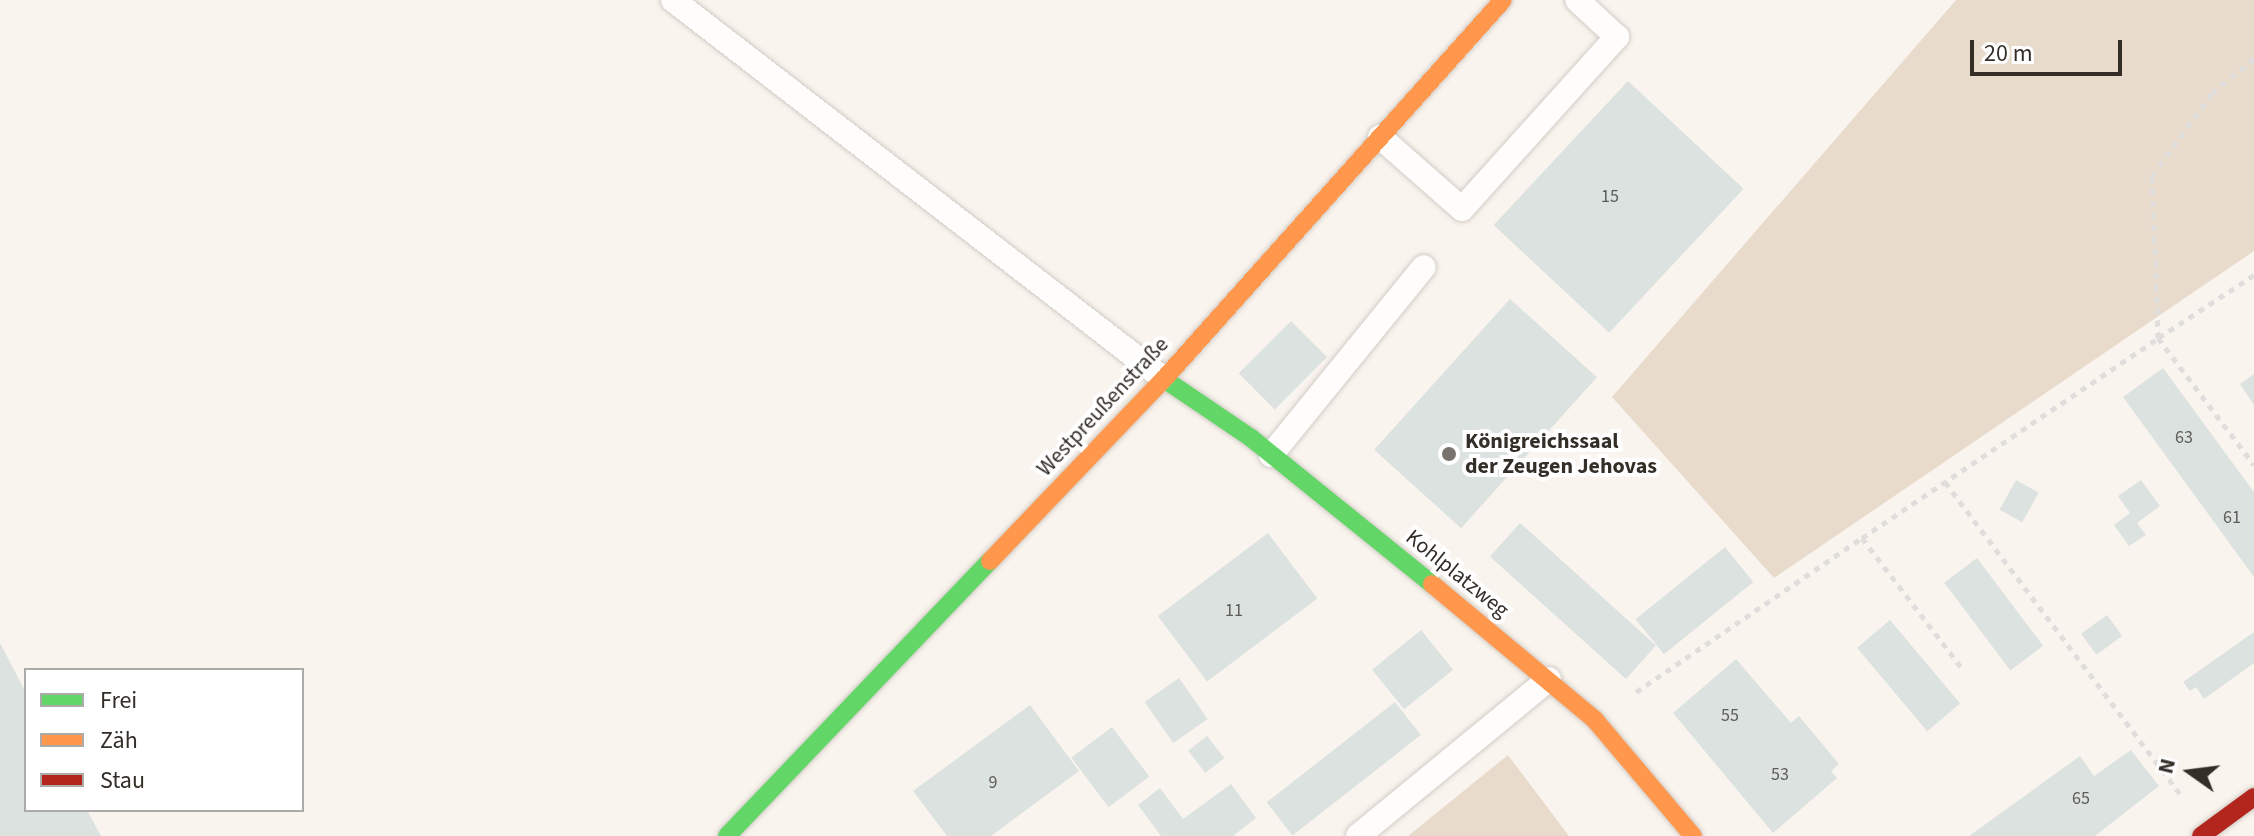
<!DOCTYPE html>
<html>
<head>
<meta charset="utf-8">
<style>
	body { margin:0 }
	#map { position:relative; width:2254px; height:836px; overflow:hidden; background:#faf4ee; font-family:"Source Sans 3",sans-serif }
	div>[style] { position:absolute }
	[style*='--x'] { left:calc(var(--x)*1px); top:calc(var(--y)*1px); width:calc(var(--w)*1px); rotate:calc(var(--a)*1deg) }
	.green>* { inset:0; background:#e8dbcc }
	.building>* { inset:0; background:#dce2e0; transform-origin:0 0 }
	.path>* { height:5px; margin-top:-2.5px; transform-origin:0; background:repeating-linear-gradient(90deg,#e0dedc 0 6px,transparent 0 12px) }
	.roads { filter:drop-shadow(0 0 2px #d1ccc6) drop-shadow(0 0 2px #d1ccc6) }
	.lane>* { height:24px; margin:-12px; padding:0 12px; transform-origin:12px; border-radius:12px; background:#fefdfc }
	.fast>* { height:18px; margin:-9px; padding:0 9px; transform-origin:9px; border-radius:9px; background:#63d668 }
	.slow>* { height:18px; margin:-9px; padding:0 9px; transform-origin:9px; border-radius:9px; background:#ff974d }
	.jam>* { height:18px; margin:-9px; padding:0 9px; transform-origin:9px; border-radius:9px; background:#b3261e }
	.dots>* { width:22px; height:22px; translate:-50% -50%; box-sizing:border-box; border:4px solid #fff; border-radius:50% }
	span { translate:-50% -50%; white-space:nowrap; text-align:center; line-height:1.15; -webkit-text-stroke:8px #fff; paint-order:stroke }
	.number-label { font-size:18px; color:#5e5c57 }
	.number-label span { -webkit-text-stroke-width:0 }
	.street-label { font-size:22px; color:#332e28 }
	.poi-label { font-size:22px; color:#332e28; font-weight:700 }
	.left { translate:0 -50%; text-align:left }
	.legend { position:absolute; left:24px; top:668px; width:280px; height:144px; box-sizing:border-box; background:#fff; border:2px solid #adaba9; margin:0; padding:10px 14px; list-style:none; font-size:24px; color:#332e28 }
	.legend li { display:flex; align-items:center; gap:16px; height:40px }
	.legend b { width:40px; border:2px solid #adaba9 }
	.north { position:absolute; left:2150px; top:732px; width:80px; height:80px; -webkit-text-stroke:6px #fff; paint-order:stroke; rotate:284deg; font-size:22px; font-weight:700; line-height:32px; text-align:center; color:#332e28 }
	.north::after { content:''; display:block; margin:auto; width:28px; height:36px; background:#332e28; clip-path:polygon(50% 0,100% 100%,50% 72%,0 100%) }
	.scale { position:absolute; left:1970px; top:40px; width:152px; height:36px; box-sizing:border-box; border:4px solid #332e28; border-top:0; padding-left:10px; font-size:24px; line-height:28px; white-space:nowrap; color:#332e28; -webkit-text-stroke:6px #fff; paint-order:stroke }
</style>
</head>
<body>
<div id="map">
	<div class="green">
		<i style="clip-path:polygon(1956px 0,2254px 0,2254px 251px,1774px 578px,1612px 397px)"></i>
		<i style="clip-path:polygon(1508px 755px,1569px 836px,1408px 836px)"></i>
	</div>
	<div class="building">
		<i style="left:1628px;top:81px;width:158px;height:197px;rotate:43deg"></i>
		<i style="left:1510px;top:299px;width:117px;height:203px;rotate:42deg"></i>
		<i style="left:1291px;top:321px;width:51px;height:74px;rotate:45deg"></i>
		<i style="clip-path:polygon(2163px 368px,2254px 492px,2254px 577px,2123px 397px)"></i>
		<i style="clip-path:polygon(2254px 374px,2254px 405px,2240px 384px)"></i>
		<i style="left:2016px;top:480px;width:26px;height:34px;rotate:29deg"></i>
		<i style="clip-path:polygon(2141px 480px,2160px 506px,2137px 523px,2146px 535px,2129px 546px,2114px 525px,2130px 513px,2118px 496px)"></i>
		<i style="left:1520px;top:523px;width:183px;height:45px;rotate:42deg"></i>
		<i style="left:1268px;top:533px;width:82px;height:138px;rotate:53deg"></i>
		<i style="left:1725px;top:547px;width:45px;height:115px;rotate:51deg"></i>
		<i style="left:1977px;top:558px;width:110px;height:41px;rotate:53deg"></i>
		<i style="left:2107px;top:615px;width:26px;height:32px;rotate:54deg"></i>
		<i style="left:1890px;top:620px;width:109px;height:43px;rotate:50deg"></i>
		<i style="left:1421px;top:630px;width:51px;height:63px;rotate:51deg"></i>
		<i style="clip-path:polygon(2254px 632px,2254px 663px,2204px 699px,2196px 687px,2190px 691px,2183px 682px)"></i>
		<i style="clip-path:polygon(0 643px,26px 693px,26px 810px,87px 810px,101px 836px,0 836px)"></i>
		<i style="clip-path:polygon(1736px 659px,1791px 723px,1799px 716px,1839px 764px,1831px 771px,1837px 778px,1773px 833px,1673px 713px)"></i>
		<i style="left:1179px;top:678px;width:50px;height:42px;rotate:55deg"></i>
		<i style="left:1395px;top:702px;width:42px;height:163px;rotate:52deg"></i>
		<i style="clip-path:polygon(1030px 705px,1079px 771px,991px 836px,947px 836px,913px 791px)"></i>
		<i style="left:1112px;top:727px;width:62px;height:51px;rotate:53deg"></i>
		<i style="left:1207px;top:736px;width:28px;height:24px;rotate:52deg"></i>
		<i style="clip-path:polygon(2131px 750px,2159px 786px,2095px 836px,1969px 836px,2080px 756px,2094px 776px)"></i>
		<i style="clip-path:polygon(1231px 784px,1256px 818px,1233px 836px,1161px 836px,1138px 805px,1160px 788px,1183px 819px)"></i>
	</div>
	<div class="path">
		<i style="--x:2254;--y:275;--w:115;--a:146.7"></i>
		<i style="--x:2158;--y:338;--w:159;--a:52.9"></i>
		<i style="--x:1945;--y:482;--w:391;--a:53"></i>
		<i style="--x:1862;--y:538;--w:357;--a:-34"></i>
		<i style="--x:2158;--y:338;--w:162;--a:-92.1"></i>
		<i style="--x:2152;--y:176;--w:102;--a:-54.1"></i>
		<i style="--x:2212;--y:93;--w:54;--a:-39"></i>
		<i style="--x:1636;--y:692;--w:273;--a:-34.3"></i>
		<i style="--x:1862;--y:538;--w:168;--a:52.5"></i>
	</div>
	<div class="roads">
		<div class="lane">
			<i style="--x:673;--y:0;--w:620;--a:37.66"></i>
			<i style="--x:1380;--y:137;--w:109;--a:41.3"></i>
			<i style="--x:1462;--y:209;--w:232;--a:-48"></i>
			<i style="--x:1617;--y:37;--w:54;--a:-137.2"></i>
			<i style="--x:1271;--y:455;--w:242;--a:-50.9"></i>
			<i style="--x:1358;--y:836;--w:247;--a:-39.4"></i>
		</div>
		<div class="fast">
			<i style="--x:1164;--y:379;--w:105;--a:34.1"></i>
			<i style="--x:1251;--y:438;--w:233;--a:38.9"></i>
			<i style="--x:727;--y:836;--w:381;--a:-46.3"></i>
		</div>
		<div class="slow">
			<i style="--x:990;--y:561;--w:252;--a:-46.3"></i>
			<i style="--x:1164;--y:379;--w:508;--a:-48.19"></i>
			<i style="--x:1432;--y:584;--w:212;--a:39.8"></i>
			<i style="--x:1595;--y:720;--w:152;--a:49.8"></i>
		</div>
		<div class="jam">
			<i style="--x:2201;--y:836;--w:66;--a:-36.3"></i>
		</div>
	</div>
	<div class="dots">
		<i style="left:1449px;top:454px;background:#79736d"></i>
	</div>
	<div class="number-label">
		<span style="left:1610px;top:197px">15</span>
		<span style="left:2184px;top:438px">63</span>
		<span style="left:2232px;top:518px">61</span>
		<span style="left:1234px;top:611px">11</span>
		<span style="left:1730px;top:716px">55</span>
		<span style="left:1780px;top:775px">53</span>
		<span style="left:993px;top:783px">9</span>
		<span style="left:2081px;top:799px">65</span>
	</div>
	<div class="street-label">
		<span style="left:1103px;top:407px;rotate:-47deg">Westpreußenstraße</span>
		<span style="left:1457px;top:574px;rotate:39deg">Kohlplatzweg</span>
	</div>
	<div class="poi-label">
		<span class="left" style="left:1465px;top:454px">Königreichssaal<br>der Zeugen Jehovas</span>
	</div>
	<ul class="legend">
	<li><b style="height:10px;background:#63d668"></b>Frei</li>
	<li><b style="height:10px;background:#ff974d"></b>Zäh</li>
	<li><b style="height:10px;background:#b3261e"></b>Stau</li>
	</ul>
	<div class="north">N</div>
	<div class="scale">20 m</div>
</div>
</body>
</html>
